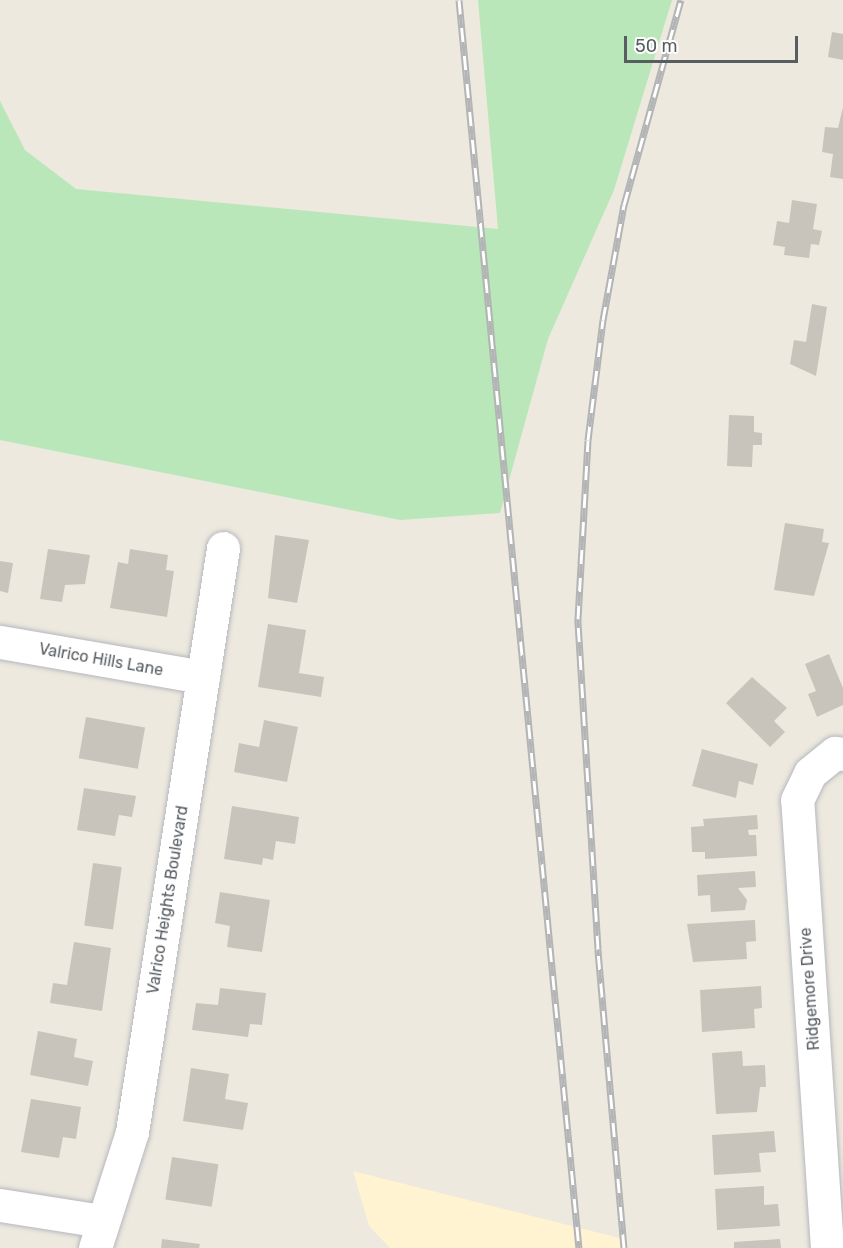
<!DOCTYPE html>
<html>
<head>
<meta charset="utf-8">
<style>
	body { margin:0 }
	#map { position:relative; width:843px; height:1248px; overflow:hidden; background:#ede9df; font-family:Rubik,sans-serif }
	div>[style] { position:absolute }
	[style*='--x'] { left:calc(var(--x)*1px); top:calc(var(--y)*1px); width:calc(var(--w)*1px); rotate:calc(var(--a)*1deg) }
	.commercial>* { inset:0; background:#fff3d2 }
	.green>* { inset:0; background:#bae7b9 }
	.building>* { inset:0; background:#c8c4bc; transform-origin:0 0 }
	.roads { filter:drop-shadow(0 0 2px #b5b8bd) drop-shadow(0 0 2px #b5b8bd) }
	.minor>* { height:33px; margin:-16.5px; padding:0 16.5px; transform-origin:16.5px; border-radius:16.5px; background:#fff }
	.rail>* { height:7px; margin-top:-3.5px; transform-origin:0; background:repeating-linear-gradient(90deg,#fff 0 14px,#b3b4b5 0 28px); box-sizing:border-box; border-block:2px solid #b3b4b5 }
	span { translate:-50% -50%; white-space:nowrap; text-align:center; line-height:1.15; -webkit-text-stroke:4.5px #fff; paint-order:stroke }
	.street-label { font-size:16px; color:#585d62 }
	.scale { position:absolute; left:624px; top:36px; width:174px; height:27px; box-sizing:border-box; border:3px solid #585d62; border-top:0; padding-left:8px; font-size:18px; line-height:21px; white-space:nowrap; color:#585d62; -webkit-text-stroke:4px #fff; paint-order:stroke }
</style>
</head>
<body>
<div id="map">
	<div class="commercial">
		<i style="clip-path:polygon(353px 1171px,627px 1240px,628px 1248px,390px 1248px,369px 1226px)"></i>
	</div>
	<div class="green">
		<i style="clip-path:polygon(478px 0,672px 0,614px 190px,548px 339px,500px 513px,400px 520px,0 440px,0 101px,25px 150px,76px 189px,498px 229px)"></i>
	</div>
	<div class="building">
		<i style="clip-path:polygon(832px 32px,843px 34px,843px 60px,828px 57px)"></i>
		<i style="clip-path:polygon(843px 107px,843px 179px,830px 177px,833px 154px,822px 152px,825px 127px,838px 128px)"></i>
		<i style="clip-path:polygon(792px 200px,817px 204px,813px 229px,822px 231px,819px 245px,811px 244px,809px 258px,784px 255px,785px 247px,773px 245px,777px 221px,789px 223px)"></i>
		<i style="clip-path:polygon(812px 304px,827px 307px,816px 376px,790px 364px,794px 340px,806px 342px)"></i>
		<i style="clip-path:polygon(729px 415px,754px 416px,754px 432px,762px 433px,762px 445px,753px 445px,752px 467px,727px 466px)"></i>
		<i style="clip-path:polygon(785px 523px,824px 529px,822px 542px,829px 543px,814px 596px,774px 590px)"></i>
		<i style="clip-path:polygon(275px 535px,309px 540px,297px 603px,268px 598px)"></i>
		<i style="clip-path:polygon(48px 549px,90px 555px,85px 584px,65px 585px,62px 602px,40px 599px)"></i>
		<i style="clip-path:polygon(130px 549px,168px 555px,166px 570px,174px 571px,167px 617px,110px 608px,118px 562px,128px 564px)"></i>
		<i style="clip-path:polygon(0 561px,13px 563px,8px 593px,0 591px)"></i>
		<i style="clip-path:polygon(268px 624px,306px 630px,299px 673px,324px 677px,321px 697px,258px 687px)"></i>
		<i style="clip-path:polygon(829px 654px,843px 688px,843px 705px,817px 717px,808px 694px,816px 691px,805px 664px)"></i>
		<i style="clip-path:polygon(752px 677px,787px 708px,774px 721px,785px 732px,770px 747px,726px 703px)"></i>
		<i style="left:86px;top:717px;width:60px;height:42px;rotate:10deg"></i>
		<i style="clip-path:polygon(264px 720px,298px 727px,287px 782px,234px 772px,239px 743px,259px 747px)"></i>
		<i style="clip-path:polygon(702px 749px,758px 764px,753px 785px,739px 781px,736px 798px,692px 786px)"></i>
		<i style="clip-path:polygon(84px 788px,136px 796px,132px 817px,119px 815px,115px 836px,77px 830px)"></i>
		<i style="clip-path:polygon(232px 806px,299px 817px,295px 844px,276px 841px,273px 860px,263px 858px,262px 865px,224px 859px)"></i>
		<i style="clip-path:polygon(757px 815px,758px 829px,748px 830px,749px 835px,756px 835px,757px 856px,705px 859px,705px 852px,692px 852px,691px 827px,704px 826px,703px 819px)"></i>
		<i style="left:93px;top:863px;width:29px;height:63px;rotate:8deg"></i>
		<i style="clip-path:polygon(755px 871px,756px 887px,738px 888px,747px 900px,745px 910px,711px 912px,710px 895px,698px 896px,697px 875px)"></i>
		<i style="clip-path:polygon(220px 892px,270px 900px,262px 952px,227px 947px,230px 926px,215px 923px)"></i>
		<i style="clip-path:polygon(755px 920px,756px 941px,746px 942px,747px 959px,693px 962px,687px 924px)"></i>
		<i style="clip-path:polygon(74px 942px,111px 948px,102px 1011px,50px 1003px,53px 983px,67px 985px)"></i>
		<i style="clip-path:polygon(761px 986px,762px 1008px,754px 1009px,755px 1028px,702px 1032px,700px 990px)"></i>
		<i style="clip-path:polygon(220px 988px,266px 993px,262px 1025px,250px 1024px,248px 1037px,192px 1030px,196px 1003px,218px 1005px)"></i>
		<i style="clip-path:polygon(38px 1031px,77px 1039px,74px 1057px,93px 1061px,88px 1086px,30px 1075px)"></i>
		<i style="clip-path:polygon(742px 1051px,743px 1066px,765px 1065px,766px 1087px,760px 1087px,757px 1112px,716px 1114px,712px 1053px)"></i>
		<i style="clip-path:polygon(191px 1068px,229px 1074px,225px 1099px,248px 1103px,243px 1130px,183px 1121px)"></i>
		<i style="clip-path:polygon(31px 1099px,81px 1107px,76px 1139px,63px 1137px,59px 1158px,21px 1152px)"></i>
		<i style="clip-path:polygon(774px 1131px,776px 1152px,759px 1153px,761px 1172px,714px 1175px,712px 1135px)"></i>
		<i style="left:172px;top:1157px;width:47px;height:43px;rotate:9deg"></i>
		<i style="clip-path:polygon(764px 1186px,764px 1205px,778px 1204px,780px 1226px,717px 1230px,715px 1189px)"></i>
		<i style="clip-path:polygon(162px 1239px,200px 1244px,199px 1248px,161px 1248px)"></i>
		<i style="clip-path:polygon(780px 1239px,781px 1248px,734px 1248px,734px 1242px)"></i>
	</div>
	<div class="roads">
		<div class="minor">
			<i style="--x:0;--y:642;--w:206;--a:9.8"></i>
			<i style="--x:0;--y:1205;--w:103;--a:8.9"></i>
			<i style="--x:95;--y:1248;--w:122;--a:-72.3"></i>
			<i style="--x:132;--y:1132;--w:591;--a:-81.14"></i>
			<i style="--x:827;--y:1248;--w:449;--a:-93.8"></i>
			<i style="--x:797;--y:800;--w:30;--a:-64"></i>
			<i style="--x:810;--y:773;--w:32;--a:-39"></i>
			<i style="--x:835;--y:753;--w:8;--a:7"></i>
		</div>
	</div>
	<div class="rail">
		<i style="--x:459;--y:0;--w:1254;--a:84.51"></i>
		<i style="--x:624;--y:1248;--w:300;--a:-95"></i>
		<i style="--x:598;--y:949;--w:331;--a:-93.5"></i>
		<i style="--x:578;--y:619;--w:179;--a:-86.8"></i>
		<i style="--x:588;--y:440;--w:121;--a:-82.9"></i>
		<i style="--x:603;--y:320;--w:117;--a:-79.7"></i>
		<i style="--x:624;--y:205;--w:213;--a:-74.5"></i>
	</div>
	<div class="street-label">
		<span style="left:101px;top:660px;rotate:10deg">Valrico Hills Lane</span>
		<span style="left:168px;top:900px;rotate:-81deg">Valrico Heights Boulevard</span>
		<span style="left:810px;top:989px;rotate:-94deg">Ridgemore Drive</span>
	</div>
	<div class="scale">50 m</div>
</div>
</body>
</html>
